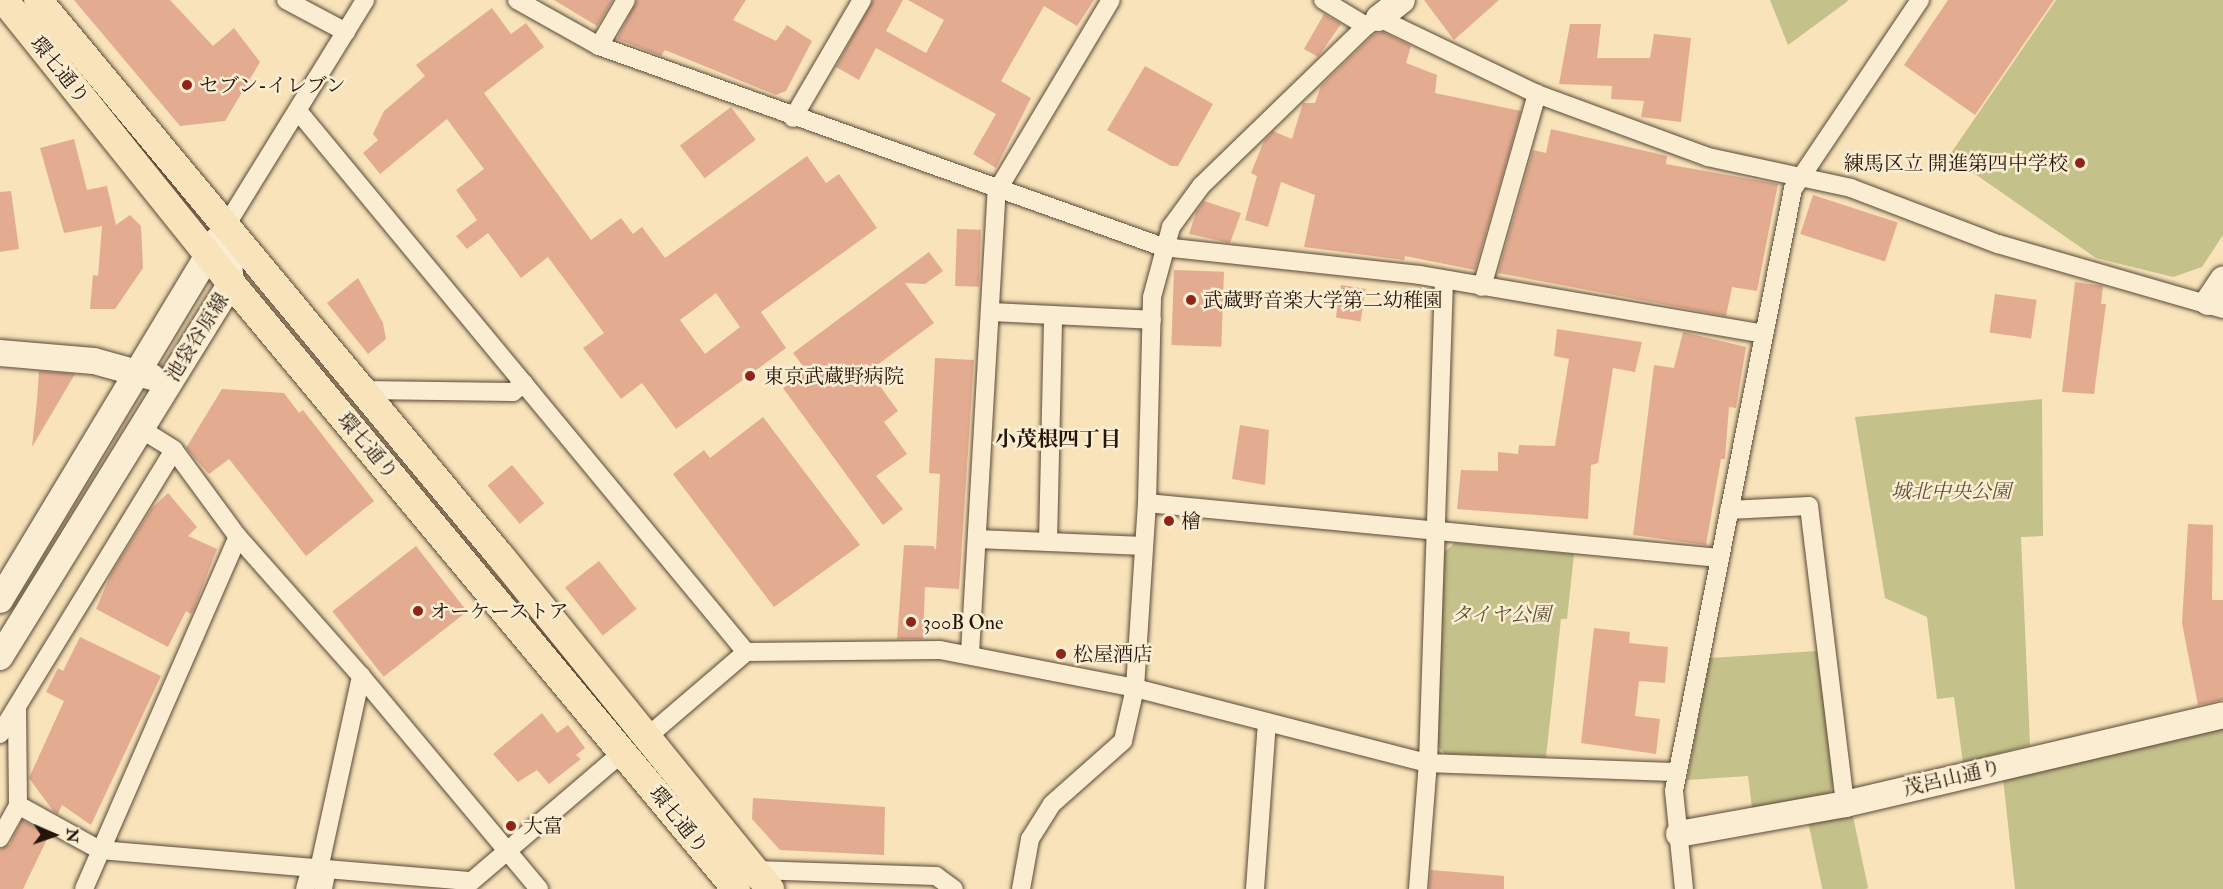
<!DOCTYPE html>
<html>
<head>
<meta charset="utf-8">
<style>
	body { margin:0 }
	#map { position:relative; width:2223px; height:889px; overflow:hidden; background:#f8e3ba; font-family:"IM FELL Double Pica","Noto Serif JP",serif }
	div>[style] { position:absolute }
	[style*='--x'] { left:calc(var(--x)*1px); top:calc(var(--y)*1px); width:calc(var(--w)*1px); rotate:calc(var(--a)*1deg) }
	.green>* { inset:0; background:#c5c18b; transform-origin:0 0 }
	.building>* { inset:0; background:#e3ac91; transform-origin:0 0 }
	.roads { filter:drop-shadow(0 0 2px #5a4836) drop-shadow(0 0 2px #5a4836) }
	.street>* { height:18px; margin:-9px; padding:0 9px; transform-origin:9px; border-radius:9px; background:#faedd2 }
	.secondary>* { height:26px; margin:-13px; padding:0 13px; transform-origin:13px; border-radius:13px; background:#faedd2 }
	.primary>* { height:28px; margin:-14px; padding:0 14px; transform-origin:14px; border-radius:14px; background:#f8e3ba }
	.dots>* { width:16px; height:16px; translate:-50% -50%; box-sizing:border-box; border:3px solid #faedd2; border-radius:50% }
	span { translate:-50% -50%; white-space:nowrap; text-align:center; line-height:1.15; -webkit-text-stroke:5px #faedd2; paint-order:stroke }
	.street-label { font-size:20px; color:#25140a }
	.poi-label { font-size:20px; color:#25140a }
	.left { translate:0 -50%; text-align:left }
	.right { translate:-100% -50%; text-align:right }
	.park-label { font-size:20px; color:#5d5137; font-style:italic }
	.neighbourhood-label { font-size:21px; color:#25140a; font-weight:700 }
	.north { position:absolute; left:24px; top:805px; width:60px; height:60px; -webkit-text-stroke:4px #faedd2; paint-order:stroke; rotate:92deg; font-size:16px; font-weight:700; line-height:24px; text-align:center; color:#25140a }
	.north::after { content:''; display:block; margin:auto; width:21px; height:27px; background:#25140a; clip-path:polygon(50% 0,100% 100%,50% 72%,0 100%) }
</style>
</head>
<body>
<div id="map">
	<div class="green">
		<i style="clip-path:polygon(1770px 0,1847px 0,1848px 1px,1788px 45px)"></i>
		<i style="clip-path:polygon(2056px 0,2223px 0,2223px 235px,2202px 267px,2173px 277px,2096px 258px,1949px 156px)"></i>
		<i style="clip-path:polygon(2042px 399px,2043px 536px,2021px 537px,2030px 745px,1963px 763px,1954px 697px,1937px 699px,1927px 617px,1885px 598px,1855px 417px)"></i>
		<i style="clip-path:polygon(1455px 543px,1574px 554px,1567px 619px,1561px 619px,1546px 757px,1445px 754px,1437px 745px,1443px 553px)"></i>
		<i style="clip-path:polygon(1817px 651px,1835px 783px,1828px 795px,1752px 808px,1748px 776px,1687px 780px,1710px 658px)"></i>
		<i style="clip-path:polygon(2223px 727px,2223px 889px,2015px 889px,2003px 778px)"></i>
		<i style="left:1852px;top:812px;width:78px;height:45px;rotate:78deg"></i>
	</div>
	<div class="building">
		<i style="clip-path:polygon(74px 0,170px 0,213px 46px,234px 28px,260px 62px,225px 121px,180px 126px)"></i>
		<i style="clip-path:polygon(554px 0,613px 0,597px 26px)"></i>
		<i style="clip-path:polygon(637px 0,746px 0,733px 20px,776px 41px,787px 25px,812px 41px,786px 91px,776px 95px,665px 50px,661px 56px,617px 39px)"></i>
		<i style="clip-path:polygon(873px 0,903px 0,886px 31px,926px 53px,944px 20px,908px 0,1094px 0,1077px 26px,1044px 6px,1001px 81px,1031px 98px,996px 168px,973px 154px,996px 114px,876px 48px,859px 80px,836px 67px)"></i>
		<i style="clip-path:polygon(1424px 0,1499px 0,1454px 40px)"></i>
		<i style="clip-path:polygon(1948px 0,2054px 0,1975px 115px,1904px 65px)"></i>
		<i style="clip-path:polygon(evenodd,492px 8px,511px 34px,526px 23px,544px 47px,484px 93px,591px 240px,621px 218px,633px 234px,642px 227px,665px 258px,807px 156px,826px 183px,839px 174px,877px 228px,761px 312px,786px 348px,676px 429px,642px 383px,621px 399px,583px 348px,604px 333px,548px 257px,521px 278px,488px 233px,467px 249px,456px 236px,477px 220px,456px 190px,484px 169px,447px 119px,380px 174px,363px 153px,378px 140px,373px 134px,384px 111px,425px 76px,416px 65px,492px 8px,716px 293px,740px 327px,705px 354px,680px 320px,716px 293px)"></i>
		<i style="clip-path:polygon(1324px 14px,1341px 24px,1318px 57px,1304px 49px)"></i>
		<i style="clip-path:polygon(1570px 24px,1601px 24px,1597px 58px,1650px 58px,1654px 34px,1691px 38px,1681px 122px,1641px 117px,1644px 101px,1611px 99px,1612px 86px,1559px 84px)"></i>
		<i style="clip-path:polygon(1383px 32px,1411px 46px,1406px 63px,1437px 75px,1435px 93px,1521px 111px,1475px 270px,1405px 256px,1404px 260px,1304px 247px,1315px 195px,1281px 182px,1268px 227px,1245px 220px,1257px 176px,1251px 173px,1264px 141px,1273px 131px,1292px 139px,1303px 103px,1315px 103px,1321px 86px,1373px 35px)"></i>
		<i style="clip-path:polygon(1145px 66px,1213px 104px,1178px 166px,1171px 166px,1107px 130px)"></i>
		<i style="left:731px;top:107px;width:41px;height:64px;rotate:53deg"></i>
		<i style="clip-path:polygon(1551px 129px,1667px 156px,1666px 164px,1778px 184px,1757px 291px,1732px 287px,1726px 316px,1498px 273px,1533px 150px,1546px 153px)"></i>
		<i style="clip-path:polygon(74px 139px,87px 190px,107px 186px,116px 225px,130px 215px,141px 226px,143px 268px,115px 309px,90px 309px,93px 275px,98px 276px,102px 226px,64px 233px,40px 148px)"></i>
		<i style="clip-path:polygon(11px 191px,19px 249px,0 252px,0 192px)"></i>
		<i style="left:1813px;top:195px;width:89px;height:41px;rotate:18deg"></i>
		<i style="clip-path:polygon(1204px 201px,1241px 213px,1230px 243px,1189px 234px,1196px 212px)"></i>
		<i style="left:957px;top:229px;width:24px;height:57px;rotate:2deg"></i>
		<i style="clip-path:polygon(929px 252px,943px 271px,925px 284px,905px 283px,934px 323px,869px 371px,898px 411px,884px 422px,907px 454px,876px 476px,903px 509px,883px 525px,783px 388px,806px 370px,793px 353px)"></i>
		<i style="left:1174px;top:270px;width:50px;height:75px;rotate:2deg"></i>
		<i style="clip-path:polygon(358px 278px,383px 323px,386px 339px,368px 354px,327px 303px)"></i>
		<i style="clip-path:polygon(2075px 282px,2103px 286px,2101px 304px,2106px 304px,2094px 394px,2062px 392px)"></i>
		<i style="left:1341px;top:285px;width:25px;height:33px;rotate:9deg"></i>
		<i style="left:1995px;top:294px;width:42px;height:39px;rotate:8deg"></i>
		<i style="clip-path:polygon(1557px 329px,1642px 342px,1635px 372px,1613px 368px,1598px 463px,1591px 465px,1588px 519px,1457px 509px,1461px 470px,1498px 471px,1498px 452px,1518px 454px,1519px 445px,1555px 446px,1569px 359px,1554px 356px)"></i>
		<i style="clip-path:polygon(1683px 332px,1746px 347px,1736px 408px,1729px 407px,1725px 459px,1721px 459px,1706px 545px,1633px 535px,1654px 365px,1674px 368px)"></i>
		<i style="clip-path:polygon(935px 358px,974px 360px,959px 589px,925px 587px,923px 639px,897px 639px,904px 545px,933px 546px,936px 550px,940px 474px,929px 473px)"></i>
		<i style="clip-path:polygon(39px 371px,75px 374px,32px 447px,37px 400px)"></i>
		<i style="clip-path:polygon(222px 389px,284px 393px,299px 413px,303px 410px,374px 501px,306px 556px,229px 459px,209px 474px,186px 448px)"></i>
		<i style="clip-path:polygon(763px 417px,860px 545px,774px 607px,673px 474px,704px 450px,710px 458px)"></i>
		<i style="clip-path:polygon(1240px 425px,1269px 430px,1265px 485px,1232px 479px)"></i>
		<i style="left:512px;top:465px;width:50px;height:32px;rotate:50deg"></i>
		<i style="clip-path:polygon(168px 493px,197px 527px,188px 536px,217px 549px,194px 609px,191px 614px,186px 611px,168px 647px,96px 609px,111px 574px,152px 508px)"></i>
		<i style="clip-path:polygon(2188px 524px,2213px 525px,2212px 600px,2223px 600px,2223px 700px,2198px 705px,2182px 623px)"></i>
		<i style="left:416px;top:546px;width:83px;height:106px;rotate:52deg"></i>
		<i style="left:599px;top:561px;width:61px;height:43px;rotate:52deg"></i>
		<i style="clip-path:polygon(1594px 628px,1630px 632px,1629px 643px,1668px 647px,1665px 683px,1639px 681px,1635px 716px,1660px 719px,1656px 754px,1581px 743px)"></i>
		<i style="clip-path:polygon(80px 637px,161px 676px,91px 825px,62px 805px,58px 814px,54px 812px,29px 778px,64px 701px,46px 692px,58px 668px,63px 671px)"></i>
		<i style="clip-path:polygon(542px 713px,557px 733px,568px 725px,585px 748px,576px 755px,581px 759px,549px 784px,537px 770px,518px 782px,493px 754px)"></i>
		<i style="clip-path:polygon(753px 798px,885px 807px,884px 855px,780px 850px,752px 819px)"></i>
		<i style="clip-path:polygon(22px 820px,49px 835px,23px 889px,0 889px,0 849px,10px 844px)"></i>
		<i style="clip-path:polygon(1431px 870px,1504px 876px,1504px 889px,1429px 889px)"></i>
	</div>
	<div class="roads">
		<div class="street">
			<i style="--x:286;--y:0;--w:68;--a:28.1"></i>
			<i style="--x:517;--y:0;--w:94;--a:29.3"></i>
			<i style="--x:599;--y:46;--w:599;--a:19.62"></i>
			<i style="--x:1163;--y:247;--w:258;--a:6.2"></i>
			<i style="--x:1419;--y:275;--w:350;--a:9.7"></i>
			<i style="--x:1323;--y:0;--w:50;--a:31.2"></i>
			<i style="--x:599;--y:46;--w:53;--a:-59.6"></i>
			<i style="--x:298;--y:111;--w:702;--a:50.37"></i>
			<i style="--x:793;--y:118;--w:137;--a:-59.7"></i>
			<i style="--x:225;--y:227;--w:267;--a:-58.3"></i>
			<i style="--x:1482;--y:287;--w:201;--a:-74.1"></i>
			<i style="--x:990;--y:312;--w:162;--a:2.8"></i>
			<i style="--x:363;--y:390;--w:150;--a:0.8"></i>
			<i style="--x:513;--y:392;--w:14;--a:-39"></i>
			<i style="--x:141;--y:429;--w:39;--a:32"></i>
			<i style="--x:174;--y:450;--w:108;--a:53.7"></i>
			<i style="--x:238;--y:537;--w:186;--a:48.5"></i>
			<i style="--x:361;--y:676;--w:278;--a:50.1"></i>
			<i style="--x:1147;--y:503;--w:575;--a:5.49"></i>
			<i style="--x:1729;--y:510;--w:80;--a:-2.9"></i>
			<i style="--x:1809;--y:506;--w:300;--a:83.1"></i>
			<i style="--x:977;--y:539;--w:167;--a:2.4"></i>
			<i style="--x:1048;--y:542;--w:227;--a:-88.7"></i>
			<i style="--x:970;--y:653;--w:463;--a:-86.7"></i>
			<i style="--x:997;--y:191;--w:222;--a:-59.2"></i>
			<i style="--x:0;--y:734;--w:333;--a:-58.5"></i>
			<i style="--x:647;--y:737;--w:130;--a:-40.6"></i>
			<i style="--x:746;--y:652;--w:194;--a:-0.6"></i>
			<i style="--x:940;--y:650;--w:199;--a:11"></i>
			<i style="--x:1135;--y:688;--w:302;--a:14.4"></i>
			<i style="--x:1428;--y:763;--w:249;--a:2.1"></i>
			<i style="--x:18;--y:805;--w:94;--a:28.8"></i>
			<i style="--x:100;--y:850;--w:373;--a:4.8"></i>
			<i style="--x:472;--y:881;--w:199;--a:-40.5"></i>
			<i style="--x:0;--y:838;--w:38;--a:-61"></i>
			<i style="--x:18;--y:805;--w:98;--a:-90.6"></i>
			<i style="--x:319;--y:869;--w:198;--a:-77.7"></i>
			<i style="--x:755;--y:870;--w:181;--a:1.9"></i>
			<i style="--x:936;--y:876;--w:22;--a:36"></i>
			<i style="--x:84;--y:889;--w:384;--a:-66.4"></i>
			<i style="--x:305;--y:889;--w:22;--a:-74"></i>
			<i style="--x:323;--y:889;--w:20;--a:-79"></i>
			<i style="--x:1021;--y:889;--w:51;--a:-79.8"></i>
			<i style="--x:1030;--y:839;--w:41;--a:-57.8"></i>
			<i style="--x:1052;--y:804;--w:95;--a:-41.6"></i>
			<i style="--x:1123;--y:741;--w:54;--a:-77.2"></i>
			<i style="--x:1135;--y:688;--w:185;--a:-86.3"></i>
			<i style="--x:1147;--y:503;--w:206;--a:-88.6"></i>
			<i style="--x:1152;--y:297;--w:73;--a:-74.8"></i>
			<i style="--x:1171;--y:227;--w:51;--a:-53.8"></i>
			<i style="--x:1201;--y:186;--w:230;--a:-44.1"></i>
			<i style="--x:1366;--y:26;--w:15;--a:-32"></i>
			<i style="--x:1379;--y:18;--w:175;--a:25.7"></i>
			<i style="--x:1537;--y:94;--w:182;--a:20.2"></i>
			<i style="--x:1708;--y:157;--w:146;--a:12.2"></i>
			<i style="--x:1851;--y:188;--w:157;--a:20.9"></i>
			<i style="--x:1998;--y:244;--w:234;--a:16.1"></i>
			<i style="--x:1255;--y:889;--w:167;--a:-85.9"></i>
			<i style="--x:1418;--y:889;--w:126;--a:-85.5"></i>
			<i style="--x:1428;--y:763;--w:483;--a:-88.1"></i>
			<i style="--x:1684;--y:889;--w:99;--a:-95.8"></i>
			<i style="--x:1674;--y:791;--w:614;--a:-78.82"></i>
			<i style="--x:1793;--y:189;--w:228;--a:-56.1"></i>
		</div>
		<div class="secondary">
			<i style="--x:1379;--y:18;--w:29;--a:-38"></i>
			<i style="--x:2208;--y:302;--w:27;--a:-56"></i>
			<i style="--x:0;--y:353;--w:94;--a:4.9"></i>
			<i style="--x:94;--y:361;--w:60;--a:15.4"></i>
			<i style="--x:0;--y:600;--w:420;--a:-58.9"></i>
			<i style="--x:0;--y:657;--w:440;--a:-58.3"></i>
			<i style="--x:231;--y:283;--w:56;--a:-96.1"></i>
			<i style="--x:1679;--y:834;--w:169;--a:-10.2"></i>
			<i style="--x:1845;--y:804;--w:388;--a:-13.2"></i>
		</div>
		<div class="primary">
			<i style="--x:4;--y:0;--w:363;--a:51.3"></i>
			<i style="--x:231;--y:283;--w:789;--a:50.19"></i>
			<i style="--x:38;--y:0;--w:726;--a:50.26"></i>
			<i style="--x:502;--y:558;--w:426;--a:51"></i>
		</div>
	</div>
	<div class="dots">
		<i style="left:187px;top:85px;background:#8f2418"></i>
		<i style="left:2080px;top:163px;background:#8f2418"></i>
		<i style="left:1191px;top:300px;background:#8f2418"></i>
		<i style="left:750px;top:376px;background:#8f2418"></i>
		<i style="left:1169px;top:521px;background:#8f2418"></i>
		<i style="left:418px;top:611px;background:#8f2418"></i>
		<i style="left:911px;top:622px;background:#8f2418"></i>
		<i style="left:1061px;top:654px;background:#8f2418"></i>
		<i style="left:511px;top:826px;background:#8f2418"></i>
	</div>
	<div class="street-label">
		<span style="left:60px;top:70px;rotate:51deg">環七通り</span>
		<span style="left:197px;top:337px;rotate:-58deg">池袋谷原線</span>
		<span style="left:368px;top:446px;rotate:50deg">環七通り</span>
		<span style="left:1952px;top:778px;rotate:-13deg">茂呂山通り</span>
		<span style="left:679px;top:820px;rotate:51deg">環七通り</span>
	</div>
	<div class="poi-label">
		<span class="left" style="left:199px;top:85px">セブン-イレブン</span>
		<span class="right" style="left:2068px;top:163px">練馬区立 開進第四中学校</span>
		<span class="left" style="left:1203px;top:300px">武蔵野音楽大学第二幼稚園</span>
		<span class="left" style="left:764px;top:376px">東京武蔵野病院</span>
		<span class="left" style="left:1181px;top:521px">檜</span>
		<span class="left" style="left:430px;top:611px">オーケーストア</span>
		<span class="left" style="left:923px;top:622px">300B One</span>
		<span class="left" style="left:1073px;top:654px">松屋酒店</span>
		<span class="left" style="left:523px;top:826px">大富</span>
	</div>
	<div class="park-label">
		<span style="left:1951px;top:491px">城北中央公園</span>
		<span style="left:1501px;top:614px">タイヤ公園</span>
	</div>
	<div class="neighbourhood-label">
		<span style="left:1058px;top:440px">小茂根四丁目</span>
	</div>
	<div class="north">N</div>
</div>
</body>
</html>
